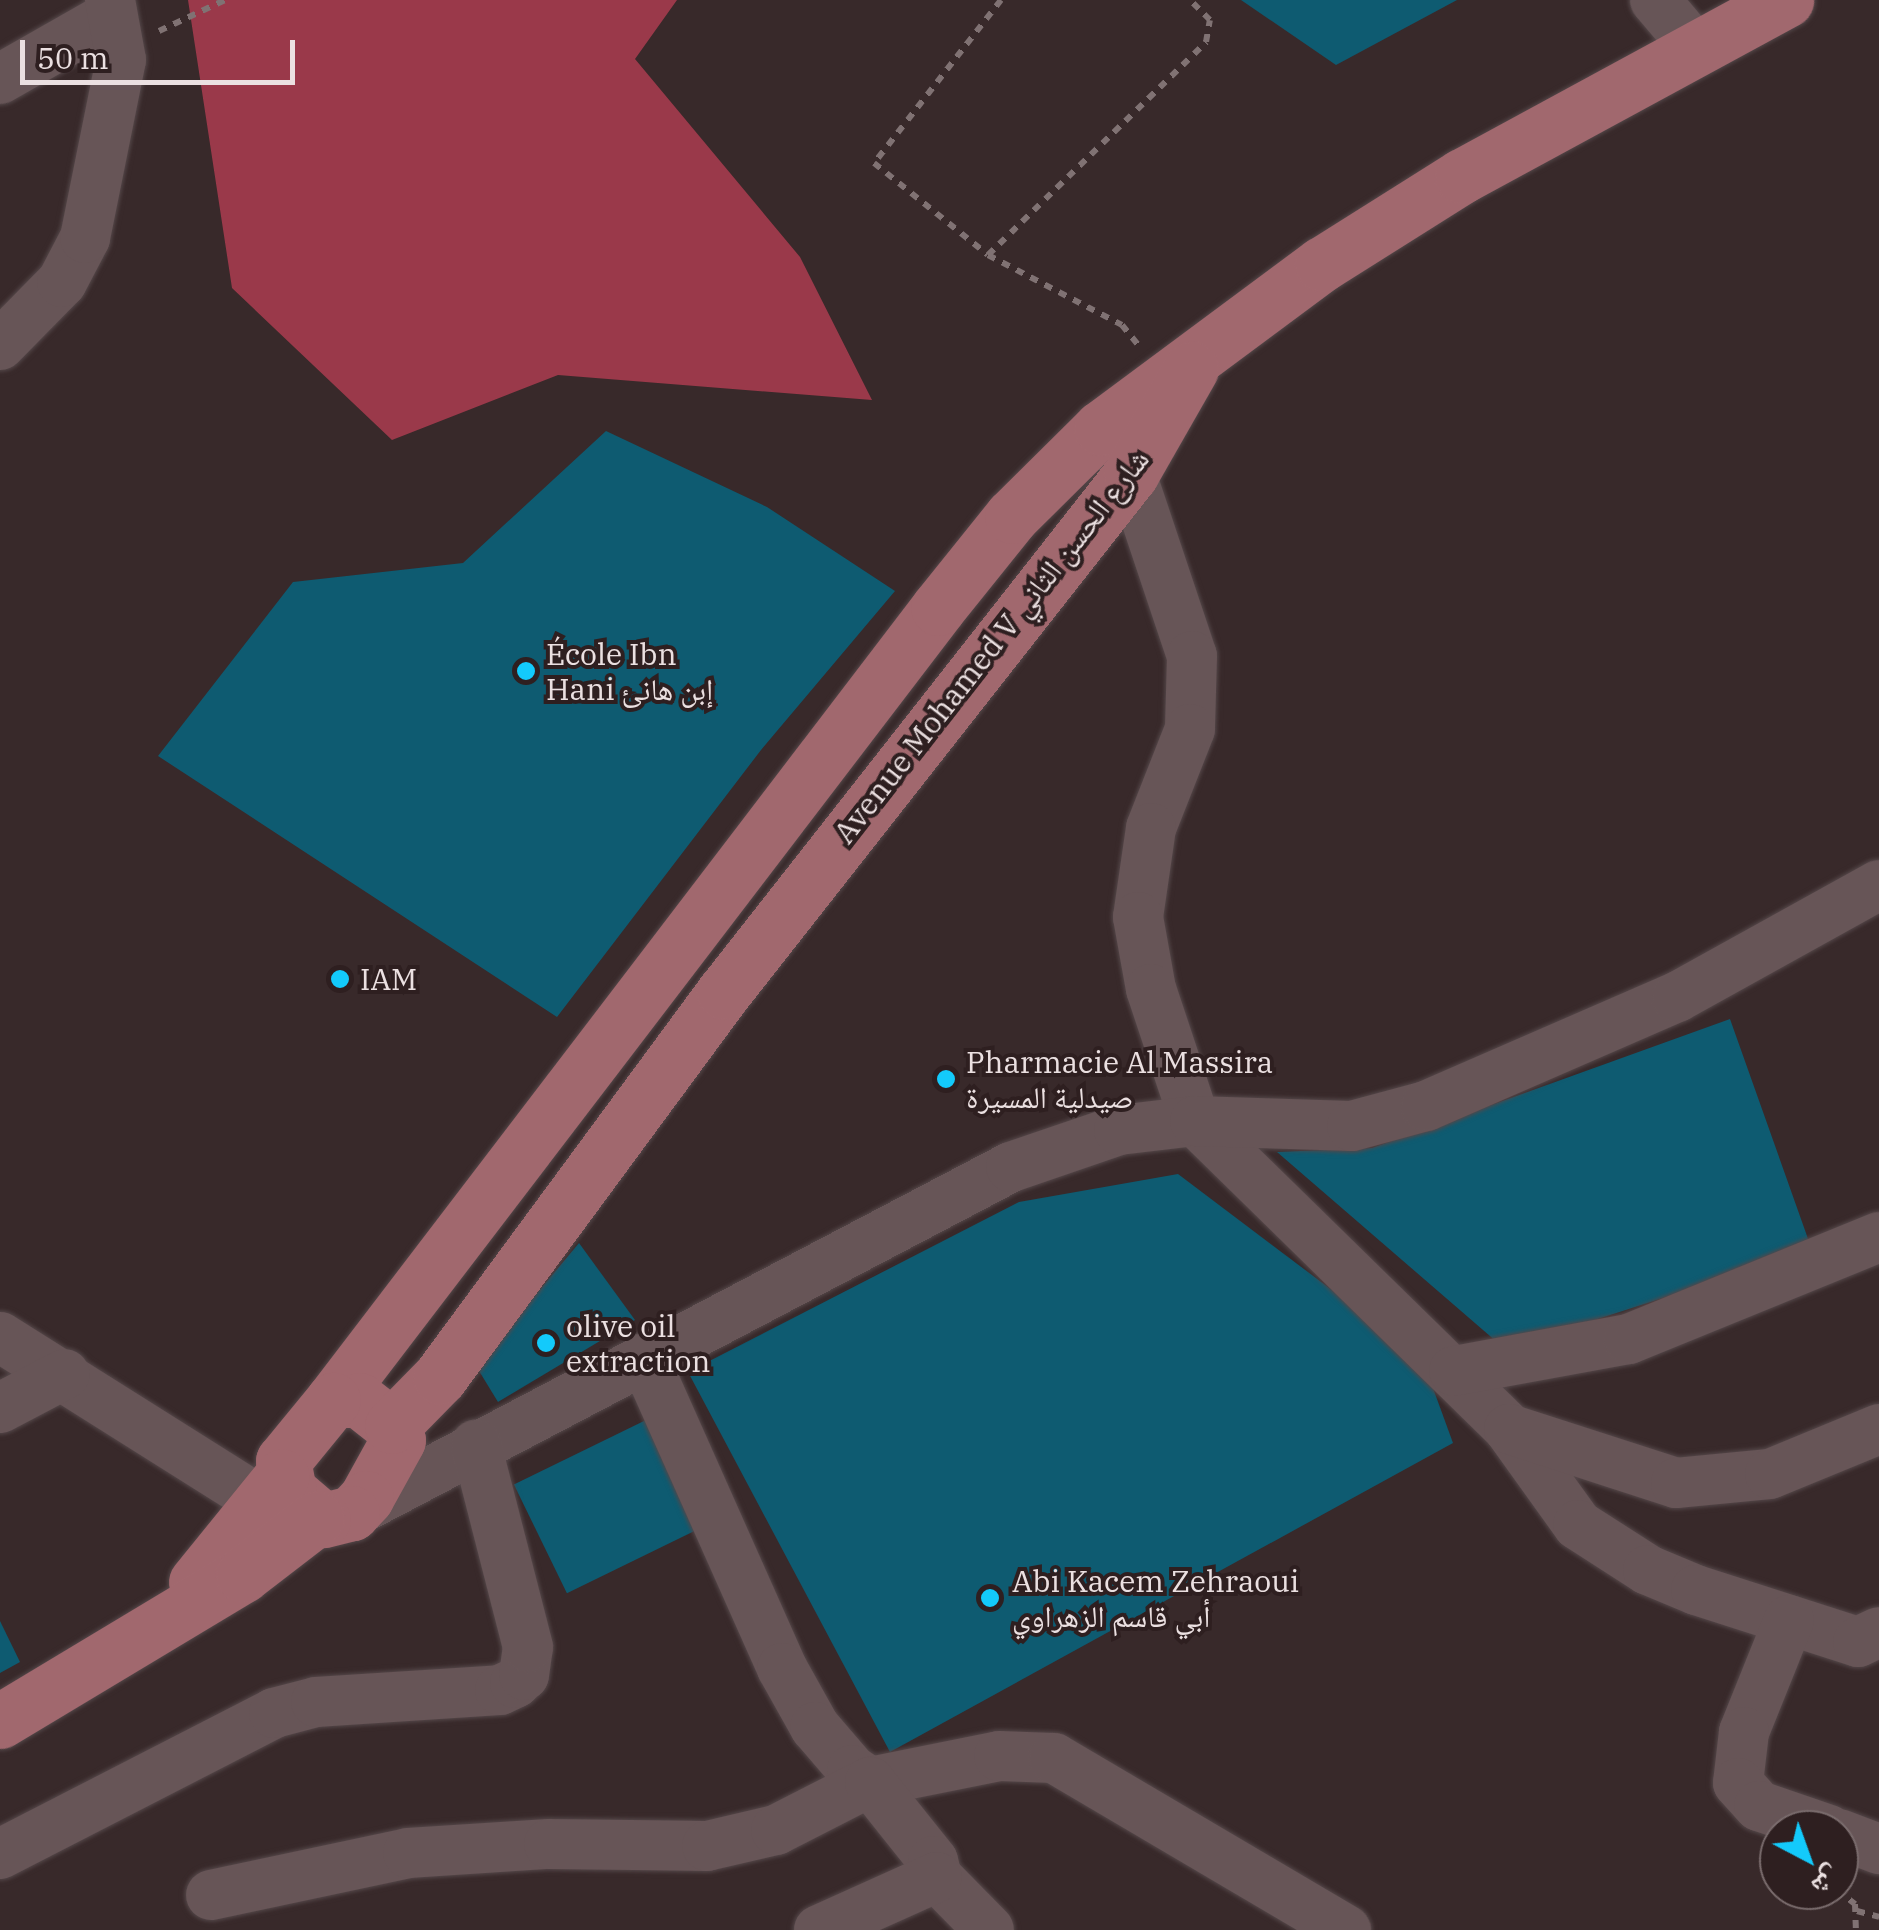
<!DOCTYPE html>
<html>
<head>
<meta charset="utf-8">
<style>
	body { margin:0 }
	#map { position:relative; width:1879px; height:1930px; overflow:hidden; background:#38292a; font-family:"IBM Plex Serif","Noto Naskh Arabic",serif }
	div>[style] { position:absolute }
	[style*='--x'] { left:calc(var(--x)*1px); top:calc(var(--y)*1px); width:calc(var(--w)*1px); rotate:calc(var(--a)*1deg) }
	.forest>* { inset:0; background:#9a394a }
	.building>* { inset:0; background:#0e5b71; transform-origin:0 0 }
	.path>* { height:6px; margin-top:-3px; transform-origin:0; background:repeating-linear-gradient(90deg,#807273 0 8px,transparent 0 16px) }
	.roads { filter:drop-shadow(0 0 2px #544749) drop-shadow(0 0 2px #544749) }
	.minor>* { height:50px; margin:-25px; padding:0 25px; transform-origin:25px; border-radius:25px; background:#675557 }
	.major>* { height:55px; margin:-27.5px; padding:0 27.5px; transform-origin:27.5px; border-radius:27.5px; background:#a1686e }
	.dots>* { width:28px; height:28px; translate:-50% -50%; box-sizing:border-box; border:5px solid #2e1f20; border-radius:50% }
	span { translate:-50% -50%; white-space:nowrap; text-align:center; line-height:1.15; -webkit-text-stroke:8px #2e1f20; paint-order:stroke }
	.street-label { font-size:30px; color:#ebe0e1 }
	.poi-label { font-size:30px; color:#ebe0e1 }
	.left { translate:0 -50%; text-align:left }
	.north { position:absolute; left:1759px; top:1810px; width:100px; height:100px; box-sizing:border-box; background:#2e1f20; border:2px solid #7a6c6d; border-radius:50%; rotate:139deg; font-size:28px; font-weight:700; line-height:40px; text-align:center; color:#ebe0e1 }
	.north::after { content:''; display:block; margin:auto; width:35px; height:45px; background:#13cafb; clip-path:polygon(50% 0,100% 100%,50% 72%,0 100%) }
	.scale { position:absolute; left:20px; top:40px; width:275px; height:45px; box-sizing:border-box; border:5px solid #ebe0e1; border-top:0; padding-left:12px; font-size:30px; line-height:35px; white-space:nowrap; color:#ebe0e1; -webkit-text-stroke:8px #2e1f20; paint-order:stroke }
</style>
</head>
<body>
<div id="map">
	<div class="forest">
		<i style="clip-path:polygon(188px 0,677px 0,635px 59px,800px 257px,872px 400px,558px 375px,392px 440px,232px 288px)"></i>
	</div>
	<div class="building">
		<i style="clip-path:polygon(1241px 0,1457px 0,1336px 65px)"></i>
		<i style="clip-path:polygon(606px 431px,767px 507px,895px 591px,761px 750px,557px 1017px,158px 756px,293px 582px,463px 563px)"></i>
		<i style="clip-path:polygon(1730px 1019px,1812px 1250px,1505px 1349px,1277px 1152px,1372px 1148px)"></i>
		<i style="clip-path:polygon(1178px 1174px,1422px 1358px,1453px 1443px,890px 1752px,688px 1372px,1019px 1202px)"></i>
		<i style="clip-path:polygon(579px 1243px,635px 1320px,498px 1402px,476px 1366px)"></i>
		<i style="left:646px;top:1420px;width:121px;height:147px;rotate:64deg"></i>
		<i style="clip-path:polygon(0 1621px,20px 1662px,0 1673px)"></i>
	</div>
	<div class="path">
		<i style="--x:1001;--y:0;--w:207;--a:127.9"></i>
		<i style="--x:874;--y:163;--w:146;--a:38.9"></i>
		<i style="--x:988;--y:255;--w:151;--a:27.6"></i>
		<i style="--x:1122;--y:325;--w:26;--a:51"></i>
		<i style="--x:159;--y:31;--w:73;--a:-25.2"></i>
		<i style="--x:988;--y:255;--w:305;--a:-44.3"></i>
		<i style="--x:1206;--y:42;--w:22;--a:-80"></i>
		<i style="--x:1210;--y:20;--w:28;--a:-135"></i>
		<i style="--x:1837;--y:1890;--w:23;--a:38"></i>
		<i style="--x:1855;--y:1904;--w:26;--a:88"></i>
		<i style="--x:1857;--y:1911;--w:23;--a:15"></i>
	</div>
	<div class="roads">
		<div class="minor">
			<i style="--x:1655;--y:0;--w:60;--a:49.7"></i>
			<i style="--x:0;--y:79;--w:129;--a:-29.7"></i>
			<i style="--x:0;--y:345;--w:88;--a:-45.5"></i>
			<i style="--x:62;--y:282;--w:50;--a:-62.4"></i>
			<i style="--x:85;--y:238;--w:182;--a:-78.6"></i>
			<i style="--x:121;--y:60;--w:61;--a:-100.4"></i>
			<i style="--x:1113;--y:446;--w:33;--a:57"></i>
			<i style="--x:1131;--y:474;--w:192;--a:71.5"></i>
			<i style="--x:1192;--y:656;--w:73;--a:91.6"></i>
			<i style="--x:1190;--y:729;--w:106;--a:111.5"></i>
			<i style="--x:1151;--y:828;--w:90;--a:98.3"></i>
			<i style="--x:1138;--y:917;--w:73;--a:79.8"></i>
			<i style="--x:1151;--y:989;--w:139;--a:71.6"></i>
			<i style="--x:1195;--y:1121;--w:440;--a:44.4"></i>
			<i style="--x:1509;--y:1429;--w:118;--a:54.3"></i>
			<i style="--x:1578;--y:1525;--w:83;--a:32.7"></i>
			<i style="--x:1648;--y:1570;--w:52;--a:22.6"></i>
			<i style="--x:1696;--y:1590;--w:170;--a:17.8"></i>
			<i style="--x:1858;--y:1642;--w:23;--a:-25"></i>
			<i style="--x:0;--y:1337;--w:312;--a:32.2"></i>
			<i style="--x:644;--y:1358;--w:339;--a:66"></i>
			<i style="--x:782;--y:1668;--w:68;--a:60.8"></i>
			<i style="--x:815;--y:1727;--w:57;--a:49.3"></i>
			<i style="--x:852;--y:1770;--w:22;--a:34"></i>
			<i style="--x:870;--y:1782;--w:132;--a:-11.4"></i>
			<i style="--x:999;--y:1756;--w:55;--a:2.1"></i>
			<i style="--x:1054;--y:1758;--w:339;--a:30.5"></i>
			<i style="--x:1454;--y:1371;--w:178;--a:-10.4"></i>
			<i style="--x:1629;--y:1339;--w:270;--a:-22.2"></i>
			<i style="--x:0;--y:1408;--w:73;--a:-27.6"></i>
			<i style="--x:1509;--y:1429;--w:176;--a:17.9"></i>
			<i style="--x:1676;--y:1483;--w:94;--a:-5.5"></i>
			<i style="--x:1770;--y:1474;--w:118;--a:-22.4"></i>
			<i style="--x:352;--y:1513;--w:744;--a:-27.7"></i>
			<i style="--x:1011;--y:1167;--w:114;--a:-18.9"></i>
			<i style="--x:1119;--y:1130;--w:77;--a:-6.8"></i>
			<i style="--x:1195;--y:1121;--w:157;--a:1.8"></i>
			<i style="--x:1352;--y:1126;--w:77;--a:-15.1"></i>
			<i style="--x:1426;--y:1106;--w:274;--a:-23.5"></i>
			<i style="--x:1677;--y:997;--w:231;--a:-29"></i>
			<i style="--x:1789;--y:1620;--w:121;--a:111.9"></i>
			<i style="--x:1744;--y:1732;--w:51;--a:96.7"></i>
			<i style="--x:1738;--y:1783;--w:31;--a:48"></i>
			<i style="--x:1759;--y:1806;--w:74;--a:18.9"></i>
			<i style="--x:1839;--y:1834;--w:43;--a:20.6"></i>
			<i style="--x:0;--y:1854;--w:308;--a:-27.2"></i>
			<i style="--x:274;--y:1713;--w:43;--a:-14.7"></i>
			<i style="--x:316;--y:1702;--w:184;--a:-3.7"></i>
			<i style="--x:500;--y:1690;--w:17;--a:-25"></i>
			<i style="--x:515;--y:1683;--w:12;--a:-42"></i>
			<i style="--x:524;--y:1675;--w:28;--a:-82"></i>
			<i style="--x:528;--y:1647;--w:209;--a:-104.4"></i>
			<i style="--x:211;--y:1895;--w:201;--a:-12"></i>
			<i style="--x:408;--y:1853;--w:141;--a:-3.7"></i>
			<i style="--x:549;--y:1844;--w:158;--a:0.7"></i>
			<i style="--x:707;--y:1846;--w:71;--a:-13.1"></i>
			<i style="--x:776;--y:1830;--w:106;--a:-27.1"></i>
			<i style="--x:870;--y:1782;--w:101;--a:51.4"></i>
			<i style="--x:933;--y:1861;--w:16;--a:76"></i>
			<i style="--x:937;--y:1877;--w:74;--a:45.5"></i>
			<i style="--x:819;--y:1930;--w:129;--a:-24.2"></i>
		</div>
		<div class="major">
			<i style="--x:333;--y:1400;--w:997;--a:-52.62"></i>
			<i style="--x:938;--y:608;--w:118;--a:-51.2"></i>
			<i style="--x:1012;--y:516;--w:125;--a:-44.7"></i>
			<i style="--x:1101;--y:428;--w:275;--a:-36.6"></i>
			<i style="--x:1322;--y:264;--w:165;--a:-32.2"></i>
			<i style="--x:1462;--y:176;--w:369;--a:-28.5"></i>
			<i style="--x:333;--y:1400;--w:26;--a:0"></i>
			<i style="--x:359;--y:1400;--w:42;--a:38.2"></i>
			<i style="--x:392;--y:1426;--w:15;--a:67"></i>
			<i style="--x:398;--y:1440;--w:66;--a:118.9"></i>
			<i style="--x:366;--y:1498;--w:21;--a:133"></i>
			<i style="--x:352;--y:1513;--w:30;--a:166"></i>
			<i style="--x:323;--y:1520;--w:45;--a:-139.5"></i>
			<i style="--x:289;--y:1491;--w:31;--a:-101"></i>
			<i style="--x:283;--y:1461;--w:79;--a:-50.7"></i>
			<i style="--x:392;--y:1426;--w:69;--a:-45.6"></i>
			<i style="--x:440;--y:1377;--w:478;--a:-53.6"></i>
			<i style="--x:724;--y:992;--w:659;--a:-51.84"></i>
			<i style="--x:1131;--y:474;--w:121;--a:-60.3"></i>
			<i style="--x:196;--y:1582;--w:136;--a:-50.9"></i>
			<i style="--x:0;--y:1721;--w:283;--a:-31"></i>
			<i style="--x:243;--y:1575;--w:93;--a:-37.6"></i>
		</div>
	</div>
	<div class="dots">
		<i style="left:526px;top:671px;background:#13cafb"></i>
		<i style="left:340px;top:979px;background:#13cafb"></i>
		<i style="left:946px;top:1079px;background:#13cafb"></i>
		<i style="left:546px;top:1343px;background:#13cafb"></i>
		<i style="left:990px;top:1598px;background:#13cafb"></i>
	</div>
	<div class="street-label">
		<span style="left:991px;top:646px;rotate:-52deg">Avenue Mohamed V شارع الحسن الثاني</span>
	</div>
	<div class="poi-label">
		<span class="left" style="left:546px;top:671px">École Ibn<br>Hani إبن هانئ</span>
		<span class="left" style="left:360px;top:979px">IAM</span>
		<span class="left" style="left:966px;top:1079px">Pharmacie Al Massira<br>صيدلية المسيرة</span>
		<span class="left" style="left:566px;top:1343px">olive oil<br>extraction</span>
		<span class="left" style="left:1012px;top:1598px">Abi Kacem Zehraoui<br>أبي قاسم الزهراوي</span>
	</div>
	<div class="north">ش</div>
	<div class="scale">50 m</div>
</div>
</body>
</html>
